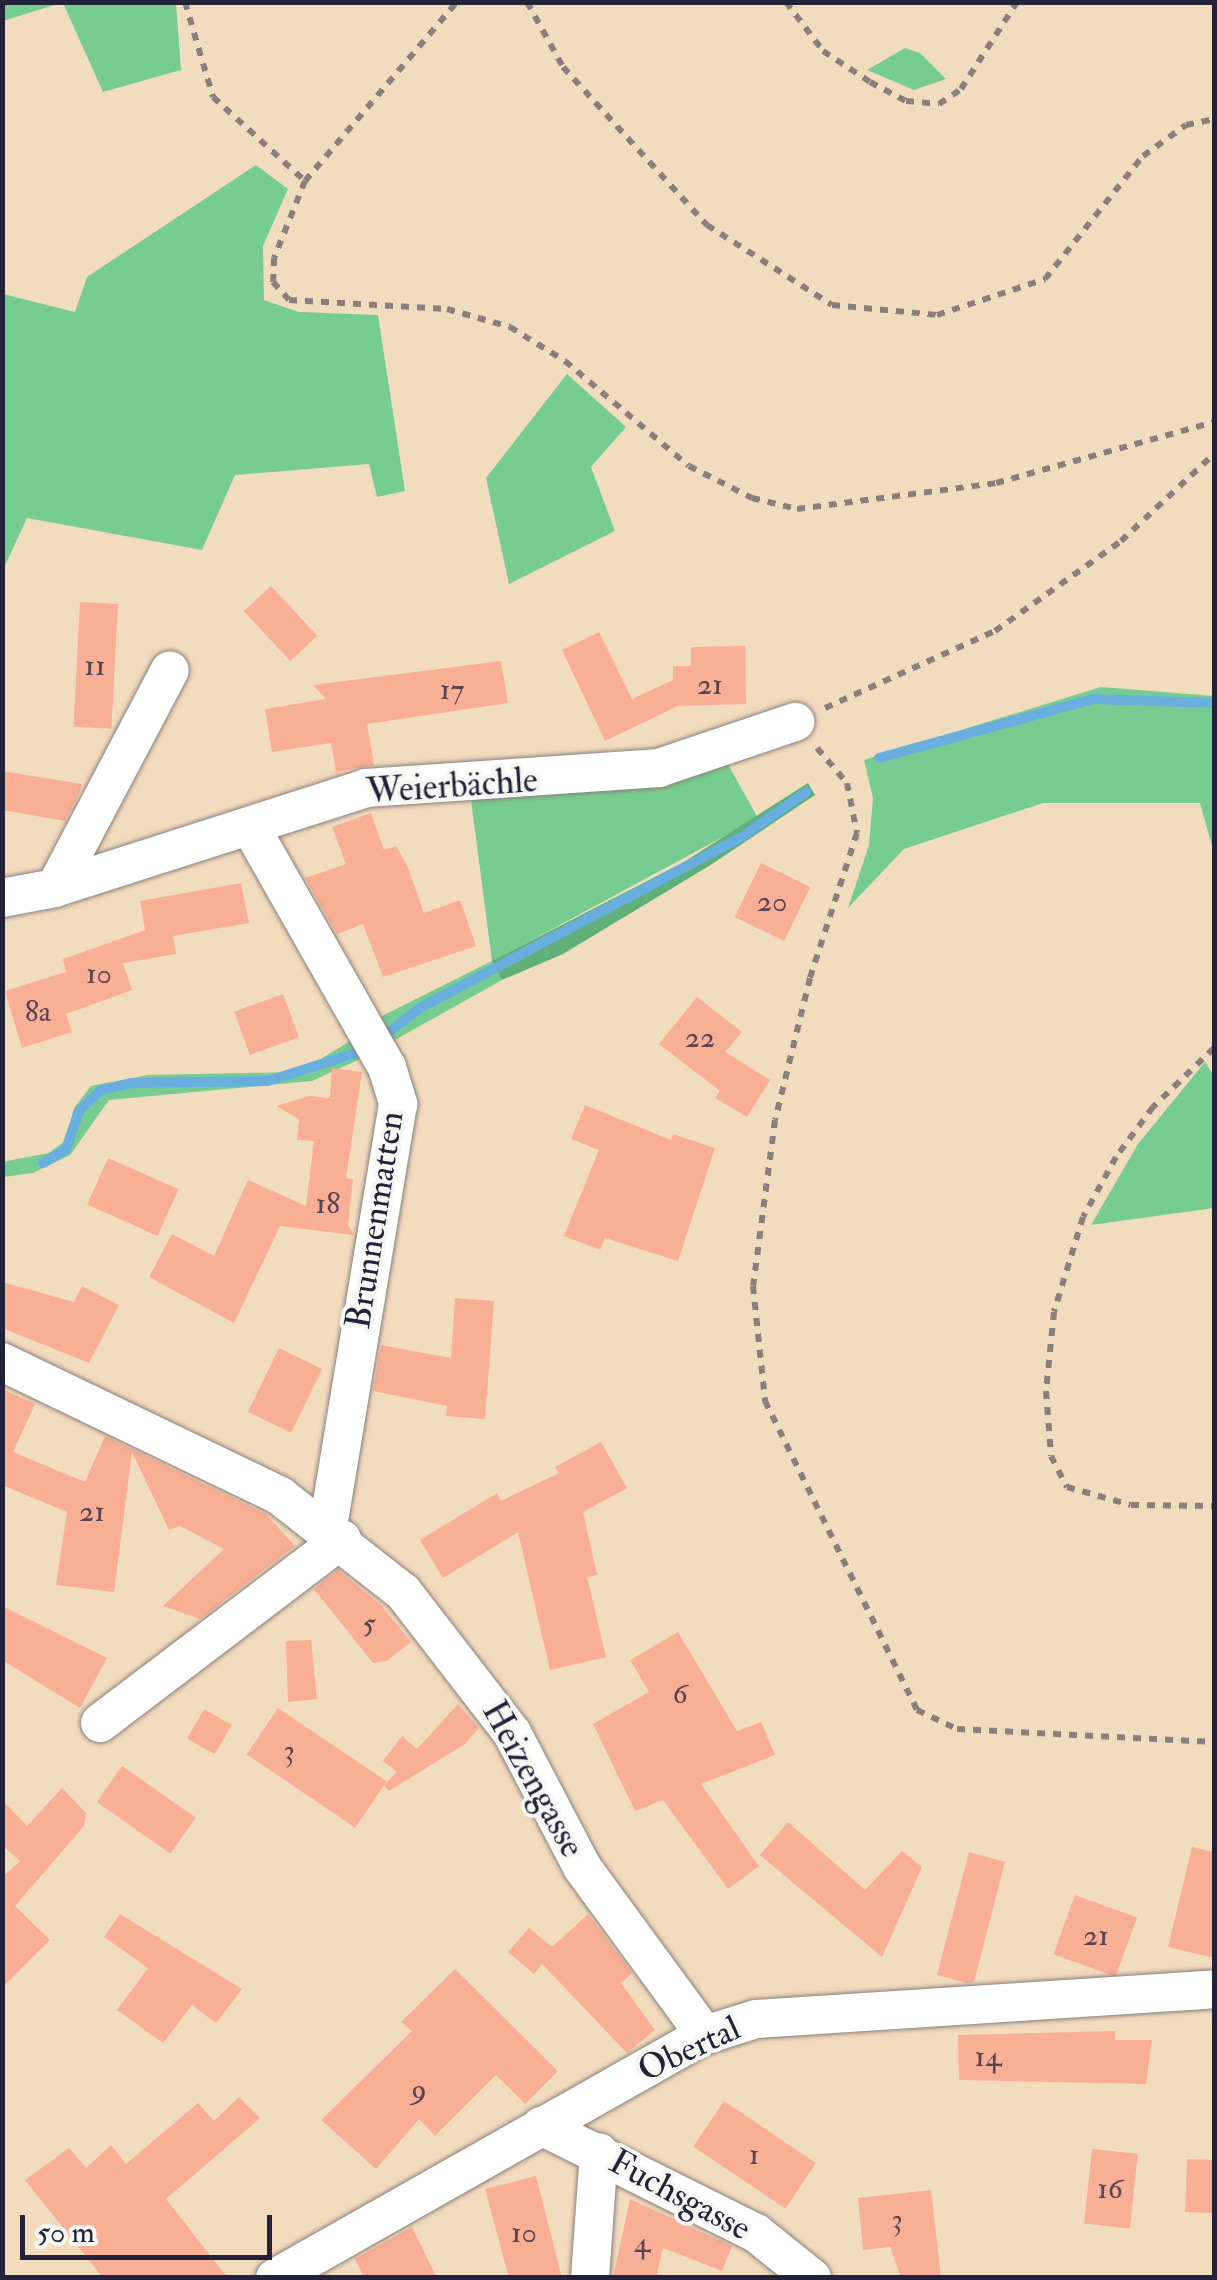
<!DOCTYPE html>
<html>
<head>
<meta charset="utf-8">
<style>
	body { margin:0 }
	#map { position:relative; width:1217px; height:2280px; overflow:hidden; background:#f2dcbe; font-family:"IM FELL Double Pica",serif }
	div>[style] { position:absolute }
	[style*='--x'] { left:calc(var(--x)*1px); top:calc(var(--y)*1px); width:calc(var(--w)*1px); rotate:calc(var(--a)*1deg) }
	.green>* { inset:0; background:#77cd91 }
	.forest>* { inset:0; background:#61b07b }
	.stream>* { height:10px; margin:-5px; padding:0 5px; transform-origin:5px; border-radius:5px; background:#68afdf }
	.building>* { inset:0; background:#f9af95; transform-origin:0 0 }
	.path>* { height:6px; margin-top:-3px; transform-origin:0; background:repeating-linear-gradient(90deg,#8a7f7c 0 8px,transparent 0 16px) }
	.roads { filter:drop-shadow(0 0 2px #8a7f7c) drop-shadow(0 0 2px #8a7f7c) }
	.minor>* { height:38px; margin:-19px; padding:0 19px; transform-origin:19px; border-radius:19px; background:#fff }
	span { translate:-50% -50%; white-space:nowrap; text-align:center; line-height:1.15; -webkit-text-stroke:8px #f6f6f2; paint-order:stroke }
	.number-label { font-size:30px; color:#584552 }
	.number-label span { -webkit-text-stroke-width:0 }
	.street-label { font-size:35px; color:#22223b }
	.frame { position:absolute; inset:0; border:5px solid #22223b; pointer-events:none }
	.scale { position:absolute; left:20px; top:2215px; width:252px; height:45px; box-sizing:border-box; border:5px solid #22223b; border-top:0; padding-left:12px; font-size:30px; line-height:35px; white-space:nowrap; color:#22223b; -webkit-text-stroke:8px #f6f6f2; paint-order:stroke }
</style>
</head>
<body>
<div id="map">
	<div class="green">
		<i style="clip-path:polygon(3px 2px,61px 2px,61px 3px,3px 21px)"></i>
		<i style="clip-path:polygon(63px 3px,176px 3px,181px 70px,103px 92px)"></i>
		<i style="clip-path:polygon(905px 48px,920px 53px,946px 79px,914px 90px,867px 70px)"></i>
		<i style="clip-path:polygon(256px 165px,288px 189px,263px 246px,264px 300px,299px 312px,378px 315px,405px 491px,377px 497px,369px 464px,235px 475px,202px 550px,27px 518px,3px 570px,3px 294px,75px 312px,87px 277px)"></i>
		<i style="clip-path:polygon(567px 374px,626px 427px,591px 467px,615px 531px,509px 584px,486px 478px)"></i>
		<i style="clip-path:polygon(1101px 687px,1214px 696px,1214px 853px,1200px 803px,1043px 803px,904px 849px,848px 908px,869px 845px,873px 798px,864px 760px)"></i>
		<i style="clip-path:polygon(726px 761px,758px 818px,493px 961px,502px 980px,386px 1045px,374px 1020px,492px 961px,471px 800px,582px 792px)"></i>
		<i style="clip-path:polygon(357px 1037px,371px 1054px,312px 1081px,109px 1100px,70px 1155px,33px 1173px,3px 1177px,2px 1162px,49px 1153px,66px 1140px,74px 1108px,91px 1086px,148px 1075px,299px 1072px)"></i>
		<i style="clip-path:polygon(1205px 1062px,1214px 1076px,1214px 1208px,1091px 1225px,1138px 1144px)"></i>
	</div>
	<div class="forest">
		<i style="clip-path:polygon(808px 783px,815px 795px,709px 866px,563px 954px,502px 980px,492px 961px,684px 862px)"></i>
	</div>
	<div class="stream">
		<i style="--x:879;--y:758;--w:222;--a:-15.4"></i>
		<i style="--x:1093;--y:699;--w:121;--a:1.9"></i>
		<i style="--x:386;--y:1034;--w:43;--a:-37.4"></i>
		<i style="--x:420;--y:1008;--w:366;--a:-28"></i>
		<i style="--x:743;--y:836;--w:77;--a:-34.9"></i>
		<i style="--x:43;--y:1163;--w:27;--a:-31"></i>
		<i style="--x:66;--y:1149;--w:40;--a:-71.1"></i>
		<i style="--x:79;--y:1111;--w:30;--a:-44"></i>
		<i style="--x:101;--y:1090;--w:31;--a:-13"></i>
		<i style="--x:131;--y:1083;--w:137;--a:-0.8"></i>
		<i style="--x:268;--y:1081;--w:99;--a:-17.7"></i>
	</div>
	<div class="building">
		<i style="left:271px;top:586px;width:68px;height:37px;rotate:47deg"></i>
		<i style="left:80px;top:602px;width:38px;height:125px;rotate:3deg"></i>
		<i style="clip-path:polygon(599px 632px,632px 699px,673px 680px,673px 666px,691px 666px,691px 647px,745px 646px,746px 704px,678px 706px,605px 741px,562px 650px)"></i>
		<i style="clip-path:polygon(501px 661px,508px 703px,367px 724px,374px 765px,336px 772px,331px 743px,272px 752px,265px 709px,326px 699px,313px 685px)"></i>
		<i style="clip-path:polygon(2px 771px,82px 784px,80px 792px,65px 821px,2px 810px)"></i>
		<i style="clip-path:polygon(371px 813px,384px 850px,396px 846px,407px 865px,424px 913px,460px 900px,476px 946px,383px 977px,363px 924px,337px 934px,305px 878px,346px 864px,332px 827px)"></i>
		<i style="left:761px;top:863px;width:55px;height:60px;rotate:26deg"></i>
		<i style="clip-path:polygon(241px 883px,249px 923px,173px 936px,176px 954px,123px 963px,132px 990px,66px 1014px,72px 1032px,22px 1048px,5px 991px,66px 972px,63px 959px,145px 930px,140px 901px)"></i>
		<i style="left:283px;top:994px;width:46px;height:52px;rotate:70deg"></i>
		<i style="clip-path:polygon(697px 997px,742px 1032px,725px 1052px,770px 1080px,747px 1117px,715px 1098px,720px 1091px,659px 1044px)"></i>
		<i style="clip-path:polygon(332px 1068px,362px 1072px,346px 1178px,353px 1179px,348px 1225px,354px 1235px,280px 1226px,234px 1323px,149px 1277px,172px 1234px,214px 1256px,248px 1180px,306px 1206px,314px 1141px,297px 1140px,299px 1119px,276px 1106px,310px 1096px,343px 1100px,330px 1098px)"></i>
		<i style="clip-path:polygon(585px 1105px,671px 1140px,673px 1134px,715px 1148px,678px 1261px,605px 1238px,600px 1250px,564px 1236px,599px 1150px,571px 1139px)"></i>
		<i style="left:108px;top:1158px;width:77px;height:51px;rotate:24deg"></i>
		<i style="clip-path:polygon(2px 1282px,74px 1302px,82px 1286px,119px 1305px,89px 1363px,2px 1328px)"></i>
		<i style="clip-path:polygon(455px 1298px,494px 1301px,485px 1419px,446px 1416px,447px 1406px,373px 1391px,381px 1345px,451px 1358px)"></i>
		<i style="left:279px;top:1348px;width:48px;height:71px;rotate:26deg"></i>
		<i style="clip-path:polygon(2px 1389px,35px 1404px,13px 1452px,85px 1482px,105px 1436px,266px 1514px,295px 1546px,200px 1619px,163px 1606px,224px 1549px,180px 1526px,169px 1530px,132px 1452px,114px 1592px,56px 1585px,67px 1512px,2px 1485px)"></i>
		<i style="clip-path:polygon(601px 1442px,627px 1488px,583px 1512px,597px 1575px,587px 1577px,606px 1657px,550px 1670px,518px 1532px,443px 1578px,420px 1540px,497px 1493px,501px 1501px,559px 1473px,555px 1467px)"></i>
		<i style="clip-path:polygon(338px 1570px,381px 1605px,411px 1642px,387px 1661px,373px 1663px,314px 1589px)"></i>
		<i style="clip-path:polygon(2px 1606px,107px 1658px,80px 1708px,2px 1660px)"></i>
		<i style="clip-path:polygon(678px 1632px,737px 1731px,761px 1722px,775px 1755px,701px 1784px,759px 1866px,728px 1889px,663px 1800px,635px 1811px,593px 1724px,649px 1692px,630px 1660px)"></i>
		<i style="clip-path:polygon(311px 1640px,317px 1699px,288px 1702px,286px 1641px)"></i>
		<i style="clip-path:polygon(458px 1704px,479px 1728px,465px 1744px,389px 1791px,384px 1785px,397px 1772px,383px 1761px,402px 1736px,417px 1749px)"></i>
		<i style="left:278px;top:1708px;width:131px;height:56px;rotate:34deg"></i>
		<i style="left:204px;top:1709px;width:32px;height:34px;rotate:30deg"></i>
		<i style="left:122px;top:1766px;width:90px;height:44px;rotate:35deg"></i>
		<i style="clip-path:polygon(62px 1788px,86px 1813px,84px 1826px,15px 1906px,50px 1940px,2px 1988px,2px 1878px,20px 1861px,2px 1845px,2px 1800px,27px 1826px)"></i>
		<i style="clip-path:polygon(788px 1822px,865px 1890px,902px 1851px,922px 1867px,882px 1957px,760px 1855px)"></i>
		<i style="clip-path:polygon(1192px 1847px,1214px 1852px,1214px 1958px,1168px 1947px)"></i>
		<i style="clip-path:polygon(969px 1852px,1005px 1862px,974px 1982px,967px 1983px,937px 1975px)"></i>
		<i style="left:1075px;top:1895px;width:66px;height:63px;rotate:20deg"></i>
		<i style="clip-path:polygon(120px 1914px,242px 1989px,216px 2023px,192px 2005px,163px 2043px,117px 2010px,148px 1968px,104px 1937px)"></i>
		<i style="clip-path:polygon(588px 1914px,632px 1973px,621px 1983px,655px 2030px,627px 2053px,542px 1964px,534px 1974px,508px 1952px,529px 1928px,552px 1947px)"></i>
		<i style="clip-path:polygon(455px 1969px,558px 2071px,525px 2104px,496px 2075px,435px 2136px,419px 2119px,376px 2169px,321px 2120px,412px 2031px,401px 2022px)"></i>
		<i style="clip-path:polygon(1115px 2031px,1115px 2040px,1152px 2040px,1146px 2084px,959px 2080px,958px 2035px)"></i>
		<i style="clip-path:polygon(239px 2097px,260px 2118px,166px 2199px,228px 2278px,103px 2278px,25px 2180px,69px 2148px,86px 2168px,111px 2145px,126px 2164px,198px 2103px,214px 2121px)"></i>
		<i style="left:724px;top:2101px;width:111px;height:55px;rotate:34deg"></i>
		<i style="left:1092px;top:2149px;width:46px;height:75px;rotate:6deg"></i>
		<i style="left:1187px;top:2159px;width:27px;height:53px;rotate:2deg"></i>
		<i style="clip-path:polygon(536px 2176px,562px 2278px,509px 2278px,485px 2189px)"></i>
		<i style="clip-path:polygon(931px 2190px,941px 2278px,901px 2278px,890px 2247px,863px 2250px,858px 2198px)"></i>
		<i style="clip-path:polygon(630px 2199px,732px 2246px,722px 2271px,663px 2248px,656px 2278px,613px 2278px)"></i>
		<i style="clip-path:polygon(412px 2227px,437px 2278px,364px 2278px,355px 2259px)"></i>
	</div>
	<div class="path">
		<i style="--x:185;--y:2;--w:99;--a:73.6"></i>
		<i style="--x:213;--y:97;--w:125;--a:42.4"></i>
		<i style="--x:305;--y:181;--w:83;--a:111.9"></i>
		<i style="--x:274;--y:258;--w:24;--a:92"></i>
		<i style="--x:273;--y:282;--w:24;--a:48"></i>
		<i style="--x:289;--y:300;--w:158;--a:3.3"></i>
		<i style="--x:447;--y:309;--w:66;--a:15.9"></i>
		<i style="--x:510;--y:327;--w:65;--a:31.7"></i>
		<i style="--x:565;--y:361;--w:162;--a:40.3"></i>
		<i style="--x:689;--y:466;--w:71;--a:26.9"></i>
		<i style="--x:752;--y:498;--w:46;--a:13.7"></i>
		<i style="--x:797;--y:509;--w:201;--a:-7.4"></i>
		<i style="--x:996;--y:483;--w:226;--a:-15.6"></i>
		<i style="--x:527;--y:2;--w:74;--a:61"></i>
		<i style="--x:563;--y:67;--w:214;--a:47.7"></i>
		<i style="--x:707;--y:225;--w:148;--a:32.6"></i>
		<i style="--x:832;--y:305;--w:105;--a:5.4"></i>
		<i style="--x:937;--y:315;--w:114;--a:-18.4"></i>
		<i style="--x:1045;--y:279;--w:157;--a:-51.5"></i>
		<i style="--x:1143;--y:156;--w:53;--a:-35.8"></i>
		<i style="--x:1186;--y:125;--w:29;--a:-12"></i>
		<i style="--x:786;--y:2;--w:61;--a:52.9"></i>
		<i style="--x:823;--y:51;--w:56;--a:33.4"></i>
		<i style="--x:870;--y:82;--w:41;--a:27.8"></i>
		<i style="--x:906;--y:101;--w:33;--a:5"></i>
		<i style="--x:939;--y:104;--w:27;--a:-34"></i>
		<i style="--x:961;--y:89;--w:103;--a:-57.2"></i>
		<i style="--x:305;--y:181;--w:235;--a:-49.7"></i>
		<i style="--x:825;--y:708;--w:187;--a:-24.4"></i>
		<i style="--x:995;--y:631;--w:155;--a:-35.5"></i>
		<i style="--x:1121;--y:541;--w:127;--a:-43.1"></i>
		<i style="--x:817;--y:748;--w:46;--a:49.4"></i>
		<i style="--x:847;--y:783;--w:51;--a:78.7"></i>
		<i style="--x:857;--y:833;--w:152;--a:108"></i>
		<i style="--x:810;--y:978;--w:146;--a:103.8"></i>
		<i style="--x:775;--y:1120;--w:167;--a:97.5"></i>
		<i style="--x:753;--y:1286;--w:116;--a:84"></i>
		<i style="--x:765;--y:1401;--w:344;--a:63.8"></i>
		<i style="--x:917;--y:1710;--w:44;--a:25.4"></i>
		<i style="--x:957;--y:1729;--w:257;--a:2.9"></i>
		<i style="--x:1214;--y:1048;--w:85;--a:136"></i>
		<i style="--x:1153;--y:1107;--w:62;--a:126.5"></i>
		<i style="--x:1116;--y:1157;--w:68;--a:118.8"></i>
		<i style="--x:1083;--y:1217;--w:99;--a:107"></i>
		<i style="--x:1054;--y:1312;--w:79;--a:95.8"></i>
		<i style="--x:1046;--y:1391;--w:65;--a:85.6"></i>
		<i style="--x:1051;--y:1456;--w:35;--a:63"></i>
		<i style="--x:1067;--y:1487;--w:66;--a:15.7"></i>
		<i style="--x:1131;--y:1505;--w:83;--a:0.7"></i>
	</div>
	<div class="roads">
		<div class="minor">
			<i style="--x:251;--y:828;--w:275;--a:60.4"></i>
			<i style="--x:387;--y:1067;--w:39;--a:73"></i>
			<i style="--x:398;--y:1104;--w:430;--a:99.4"></i>
			<i style="--x:55;--y:888;--w:246;--a:-62.2"></i>
			<i style="--x:2;--y:898;--w:54;--a:-10.7"></i>
			<i style="--x:55;--y:888;--w:327;--a:-17.8"></i>
			<i style="--x:366;--y:788;--w:294;--a:-3.9"></i>
			<i style="--x:659;--y:768;--w:144;--a:-18.7"></i>
			<i style="--x:2;--y:1362;--w:309;--a:25.7"></i>
			<i style="--x:280;--y:1496;--w:156;--a:38"></i>
			<i style="--x:403;--y:1592;--w:178;--a:52.3"></i>
			<i style="--x:512;--y:1733;--w:151;--a:62.4"></i>
			<i style="--x:582;--y:1867;--w:208;--a:53.8"></i>
			<i style="--x:100;--y:1723;--w:304;--a:-37.2"></i>
			<i style="--x:541;--y:2126;--w:240;--a:26.5"></i>
			<i style="--x:756;--y:2233;--w:72;--a:38.8"></i>
			<i style="--x:275;--y:2278;--w:494;--a:-29.5"></i>
			<i style="--x:705;--y:2035;--w:53;--a:-17.4"></i>
			<i style="--x:756;--y:2019;--w:459;--a:-3.7"></i>
			<i style="--x:590;--y:2278;--w:126;--a:-85.9"></i>
		</div>
	</div>
	<div class="number-label">
		<span style="left:95px;top:666px">11</span>
		<span style="left:710px;top:685px">21</span>
		<span style="left:452px;top:690px">17</span>
		<span style="left:772px;top:902px">20</span>
		<span style="left:99px;top:974px">10</span>
		<span style="left:38px;top:1012px">8a</span>
		<span style="left:700px;top:1038px">22</span>
		<span style="left:328px;top:1204px">18</span>
		<span style="left:92px;top:1512px">21</span>
		<span style="left:369px;top:1624px">5</span>
		<span style="left:680px;top:1694px">6</span>
		<span style="left:289px;top:1751px">3</span>
		<span style="left:1096px;top:1936px">21</span>
		<span style="left:988px;top:2057px">14</span>
		<span style="left:419px;top:2090px">9</span>
		<span style="left:754px;top:2155px">1</span>
		<span style="left:1110px;top:2189px">16</span>
		<span style="left:897px;top:2220px">3</span>
		<span style="left:524px;top:2233px">10</span>
		<span style="left:642px;top:2243px">4</span>
	</div>
	<div class="street-label">
		<span style="left:452px;top:786px;rotate:-4deg">Weierbächle</span>
		<span style="left:375px;top:1220px;rotate:-81deg">Brunnenmatten</span>
		<span style="left:533px;top:1779px;rotate:61deg">Heizengasse</span>
		<span style="left:689px;top:2049px;rotate:-25deg">Obertal</span>
		<span style="left:680px;top:2195px;rotate:28deg">Fuchsgasse</span>
	</div>
	<div class="frame"></div>
	<div class="scale">50 m</div>
</div>
</body>
</html>
